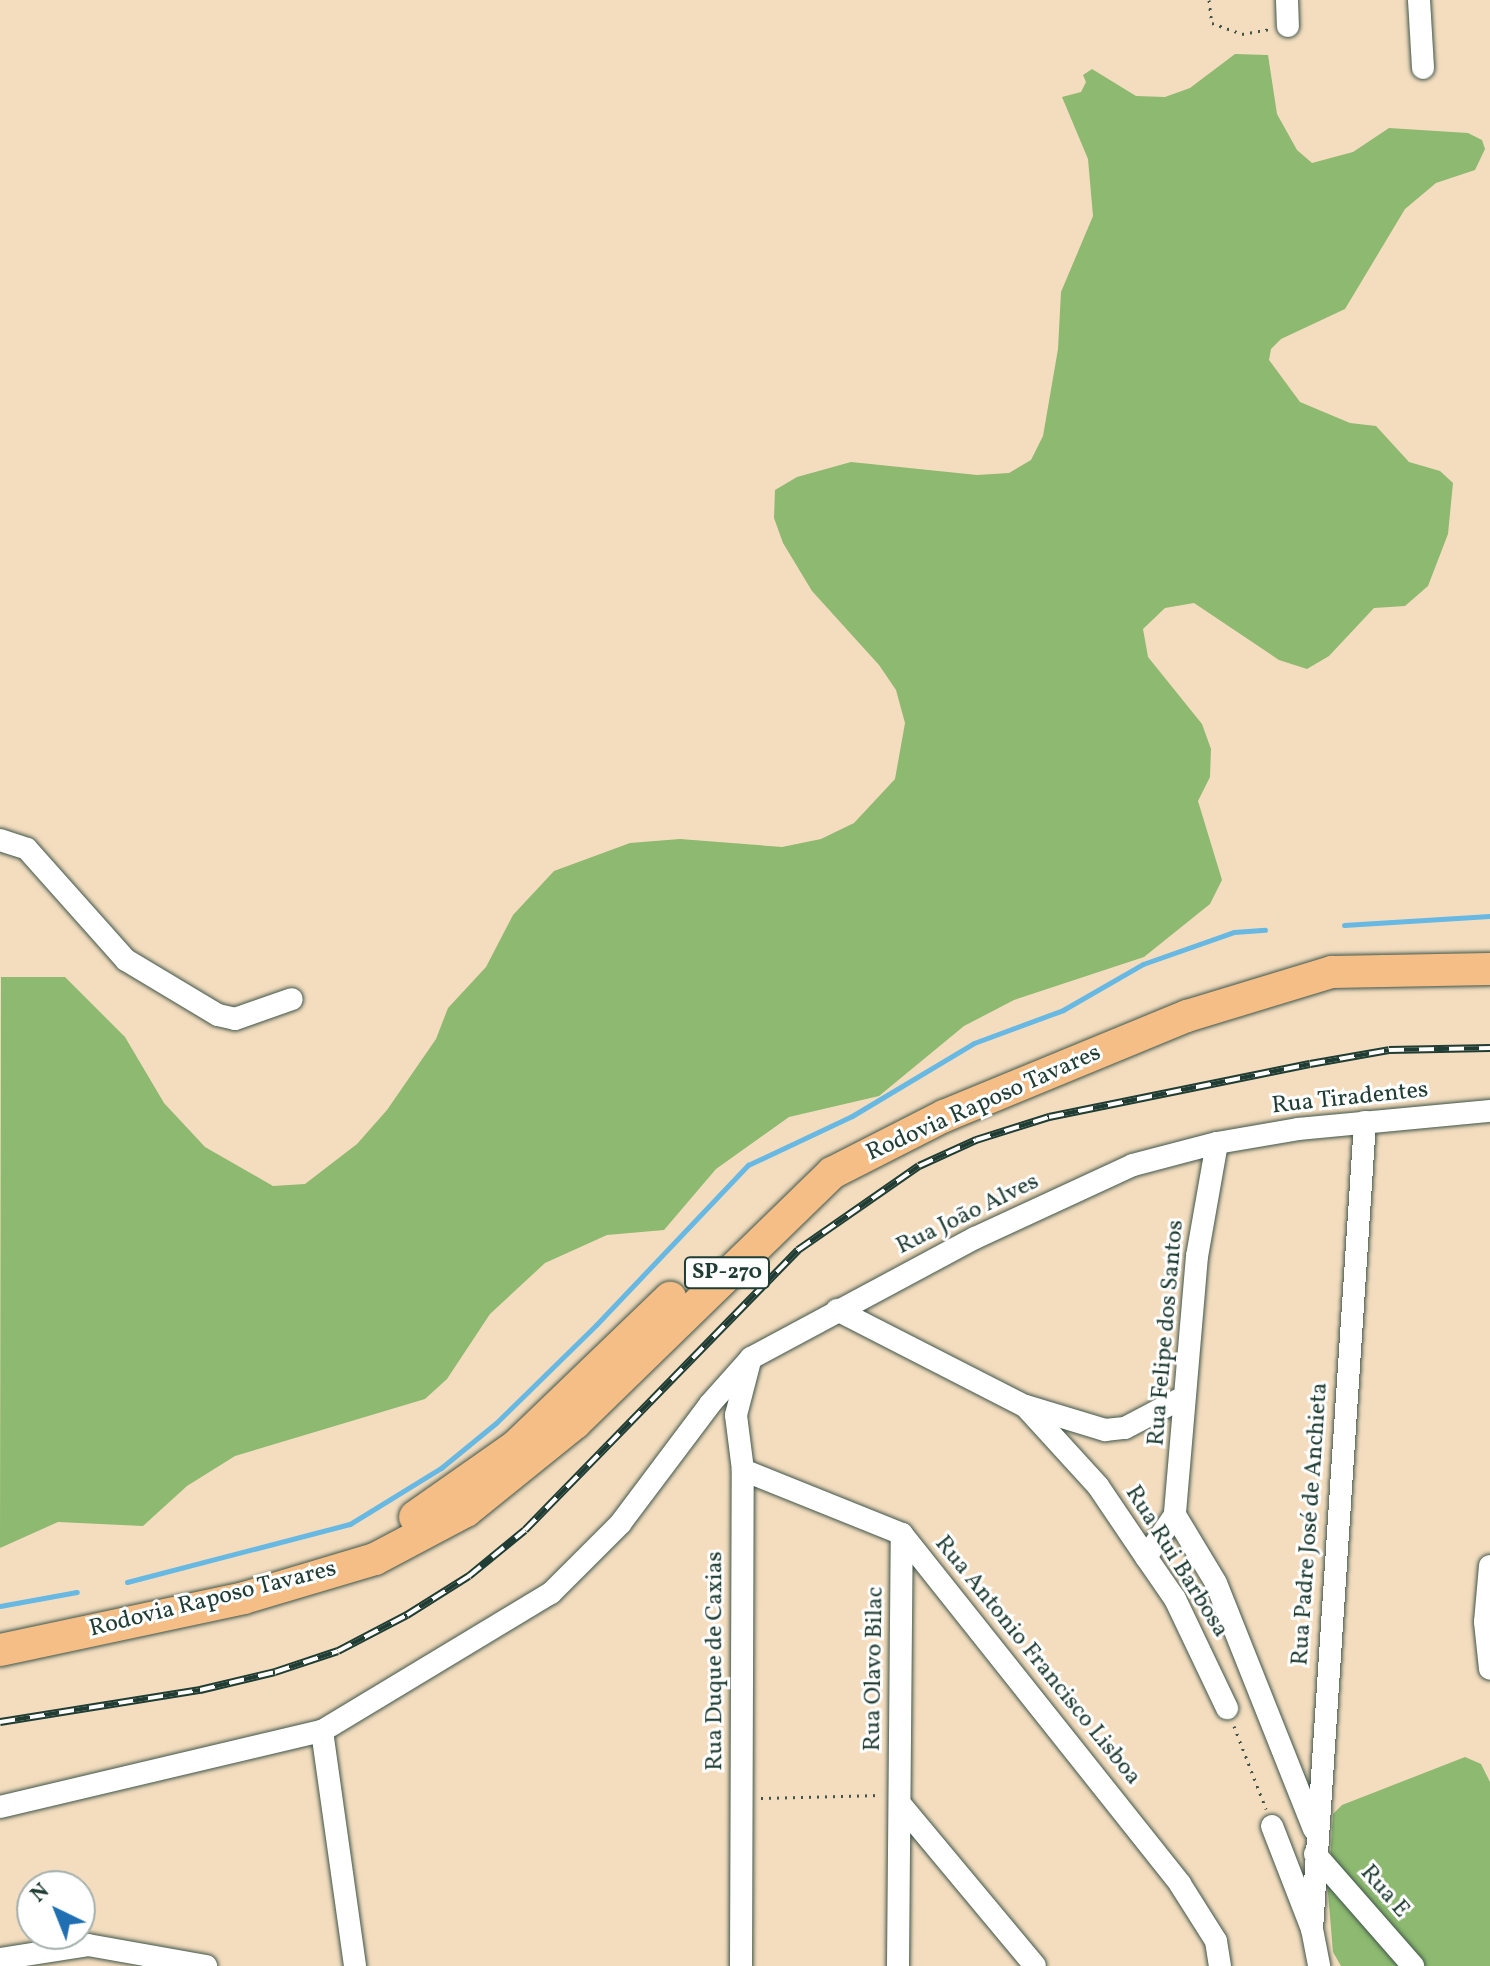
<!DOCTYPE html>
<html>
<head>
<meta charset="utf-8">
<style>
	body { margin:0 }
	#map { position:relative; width:1490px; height:1966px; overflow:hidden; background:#f4ddbf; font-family:Vollkorn,serif }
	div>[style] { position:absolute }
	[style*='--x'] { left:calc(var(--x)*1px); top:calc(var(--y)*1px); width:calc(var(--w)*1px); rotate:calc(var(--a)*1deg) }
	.forest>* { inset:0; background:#8db970 }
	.stream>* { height:5px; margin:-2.5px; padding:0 2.5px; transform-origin:2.5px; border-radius:2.5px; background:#67b8e2 }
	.path>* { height:3px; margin-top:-1.5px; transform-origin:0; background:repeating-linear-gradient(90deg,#3f5549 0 2px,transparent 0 8px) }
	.roads { filter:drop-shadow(0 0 2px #3f5549) drop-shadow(0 0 2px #3f5549) }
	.minor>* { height:22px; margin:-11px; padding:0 11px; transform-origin:11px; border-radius:11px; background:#fff }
	.highway>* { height:32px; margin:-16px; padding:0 16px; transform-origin:16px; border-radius:16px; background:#f6be87 }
	.rail>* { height:8px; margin-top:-4px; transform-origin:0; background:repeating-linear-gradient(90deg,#fff 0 15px,#1f3d34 0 30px); box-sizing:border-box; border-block:2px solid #1f3d34 }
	span { translate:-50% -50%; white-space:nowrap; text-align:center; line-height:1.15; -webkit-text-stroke:6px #fff; paint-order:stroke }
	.shield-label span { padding:2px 6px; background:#fff; border:2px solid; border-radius:6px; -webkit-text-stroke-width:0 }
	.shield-label { font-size:22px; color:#1f3d34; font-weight:700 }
	.street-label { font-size:24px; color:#1f3d34 }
	.north { position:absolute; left:16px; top:1870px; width:80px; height:80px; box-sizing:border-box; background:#fff; border:2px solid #a5b1ae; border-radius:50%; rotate:317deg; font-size:22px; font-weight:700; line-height:32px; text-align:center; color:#1f3d34 }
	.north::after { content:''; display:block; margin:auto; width:28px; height:36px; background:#1f6fb2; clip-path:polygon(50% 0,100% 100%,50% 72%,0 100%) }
</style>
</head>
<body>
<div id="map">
	<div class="forest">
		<i style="clip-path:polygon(1235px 54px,1268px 55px,1277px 114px,1297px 150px,1312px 163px,1353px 152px,1389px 128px,1468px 133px,1482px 140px,1485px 149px,1475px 170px,1436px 183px,1405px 209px,1345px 309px,1281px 339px,1271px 349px,1269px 360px,1300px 402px,1350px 423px,1376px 426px,1409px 462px,1440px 471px,1453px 483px,1448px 534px,1428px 586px,1405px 606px,1374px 608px,1329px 656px,1307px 669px,1279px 660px,1194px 603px,1165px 608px,1143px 629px,1148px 657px,1202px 724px,1211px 749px,1210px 777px,1198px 801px,1222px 880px,1210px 904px,1144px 957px,1014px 1000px,964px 1026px,879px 1096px,789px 1117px,716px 1169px,664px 1230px,607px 1235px,545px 1263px,490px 1314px,447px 1379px,425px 1399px,235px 1456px,187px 1486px,143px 1526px,58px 1522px,0 1548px,1px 977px,65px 977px,125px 1037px,164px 1103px,205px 1147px,273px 1186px,305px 1184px,357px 1144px,387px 1110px,436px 1039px,448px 1008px,486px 967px,513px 915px,554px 871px,630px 843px,680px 839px,782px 847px,821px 839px,854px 823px,895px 779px,905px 723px,896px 690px,879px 665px,812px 591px,783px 543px,774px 518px,775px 490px,797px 477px,851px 462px,977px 475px,1009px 473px,1031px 460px,1043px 436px,1058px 349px,1061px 292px,1093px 216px,1088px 159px,1062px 97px,1081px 92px,1086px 82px,1083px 75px,1092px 69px,1136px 96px,1165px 97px,1190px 88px)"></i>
		<i style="clip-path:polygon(1465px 1757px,1481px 1764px,1490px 1782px,1490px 1966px,1341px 1966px,1333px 1952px,1328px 1893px,1333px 1814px,1342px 1805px)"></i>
	</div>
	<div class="stream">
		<i style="--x:1344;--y:925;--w:146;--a:-3.5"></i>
		<i style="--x:127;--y:1582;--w:230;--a:-14.6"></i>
		<i style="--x:350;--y:1524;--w:107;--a:-31.6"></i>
		<i style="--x:441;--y:1468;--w:71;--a:-39.3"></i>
		<i style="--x:496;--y:1423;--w:140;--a:-44.4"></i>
		<i style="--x:596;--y:1325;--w:221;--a:-46.5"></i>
		<i style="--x:748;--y:1165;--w:115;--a:-25.2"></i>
		<i style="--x:852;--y:1116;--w:142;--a:-30.9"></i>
		<i style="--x:974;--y:1043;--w:95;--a:-20.3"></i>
		<i style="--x:1063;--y:1010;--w:92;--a:-29.9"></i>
		<i style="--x:1143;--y:964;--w:96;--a:-19.4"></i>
		<i style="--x:1234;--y:932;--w:31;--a:-4"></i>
		<i style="--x:0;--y:1606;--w:78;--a:-10.3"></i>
	</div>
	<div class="path">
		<i style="--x:1209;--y:0;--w:23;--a:83"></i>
		<i style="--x:1212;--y:23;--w:32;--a:20"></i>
		<i style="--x:1242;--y:34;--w:28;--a:-10"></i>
		<i style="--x:1234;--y:1726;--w:89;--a:68.9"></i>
		<i style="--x:761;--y:1798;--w:120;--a:-1.4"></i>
	</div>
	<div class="roads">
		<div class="minor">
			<i style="--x:1287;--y:0;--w:26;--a:88"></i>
			<i style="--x:1419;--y:0;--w:68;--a:86.6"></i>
			<i style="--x:0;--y:840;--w:28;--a:18"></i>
			<i style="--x:27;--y:849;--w:149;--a:48.3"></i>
			<i style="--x:126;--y:960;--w:107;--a:30.9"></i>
			<i style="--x:218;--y:1015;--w:17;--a:13"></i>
			<i style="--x:235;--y:1019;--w:60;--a:-19.3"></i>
			<i style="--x:1217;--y:1143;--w:115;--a:100"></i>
			<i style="--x:1197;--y:1256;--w:260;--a:94.9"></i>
			<i style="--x:1175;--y:1515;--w:79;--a:58.9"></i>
			<i style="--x:1216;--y:1583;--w:265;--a:68.3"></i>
			<i style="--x:837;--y:1310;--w:211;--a:27.1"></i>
			<i style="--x:1025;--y:1406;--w:108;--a:47.6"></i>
			<i style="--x:1098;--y:1486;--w:86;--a:55.9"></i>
			<i style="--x:1146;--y:1557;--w:51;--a:55.4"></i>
			<i style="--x:1175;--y:1599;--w:121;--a:64.5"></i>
			<i style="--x:1026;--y:1406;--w:83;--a:16.9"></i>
			<i style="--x:1105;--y:1430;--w:20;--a:-6"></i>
			<i style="--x:1125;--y:1428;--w:67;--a:-27.7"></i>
			<i style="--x:743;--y:1470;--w:171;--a:21.9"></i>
			<i style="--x:902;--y:1534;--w:447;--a:51.5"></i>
			<i style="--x:1180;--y:1884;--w:67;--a:57.7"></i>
			<i style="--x:1216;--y:1941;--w:25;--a:81"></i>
			<i style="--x:1146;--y:1557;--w:51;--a:-55.4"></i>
			<i style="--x:1490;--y:1566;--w:56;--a:95.1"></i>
			<i style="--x:1485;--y:1622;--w:47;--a:83.9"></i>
			<i style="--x:322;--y:1731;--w:237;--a:82"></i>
			<i style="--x:901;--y:1805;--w:209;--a:50.2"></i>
			<i style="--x:0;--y:1807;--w:331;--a:-13.3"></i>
			<i style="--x:322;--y:1731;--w:267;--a:-31.1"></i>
			<i style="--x:551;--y:1593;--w:98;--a:-45"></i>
			<i style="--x:620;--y:1524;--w:150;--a:-53.1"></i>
			<i style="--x:710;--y:1404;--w:62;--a:-48.3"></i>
			<i style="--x:751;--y:1358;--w:254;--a:-28.2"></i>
			<i style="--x:975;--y:1238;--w:174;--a:-24.8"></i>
			<i style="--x:1133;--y:1165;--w:87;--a:-14.7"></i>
			<i style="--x:1217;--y:1143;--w:82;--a:-9.8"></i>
			<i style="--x:1298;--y:1129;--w:193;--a:-5.4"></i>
			<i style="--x:1272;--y:1826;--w:110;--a:68.8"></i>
			<i style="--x:1312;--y:1929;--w:38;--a:79"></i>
			<i style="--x:1315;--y:1854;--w:149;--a:48.8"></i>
			<i style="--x:1312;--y:1929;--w:809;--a:-86.24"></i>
			<i style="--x:0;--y:1959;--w:89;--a:-9"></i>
			<i style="--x:88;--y:1945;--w:120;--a:10.1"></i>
			<i style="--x:741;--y:1966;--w:496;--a:-89.8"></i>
			<i style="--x:743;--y:1470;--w:55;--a:-97.3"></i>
			<i style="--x:736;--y:1415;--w:56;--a:-75.5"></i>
			<i style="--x:898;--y:1966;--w:432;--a:-89.5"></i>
		</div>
		<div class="highway">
			<i style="--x:415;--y:1517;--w:123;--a:-35.1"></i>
			<i style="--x:516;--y:1446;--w:214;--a:-43.9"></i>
			<i style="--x:0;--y:1650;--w:249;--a:-12"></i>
			<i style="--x:244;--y:1598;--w:137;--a:-16.6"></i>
			<i style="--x:375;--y:1559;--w:103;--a:-27.8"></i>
			<i style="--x:466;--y:1511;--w:140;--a:-38.9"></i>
			<i style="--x:575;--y:1423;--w:359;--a:-44.2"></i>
			<i style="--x:832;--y:1173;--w:126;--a:-27"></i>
			<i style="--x:944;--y:1116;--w:263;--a:-22.4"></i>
			<i style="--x:1187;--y:1016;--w:152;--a:-16.9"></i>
			<i style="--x:1332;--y:972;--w:158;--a:-1.1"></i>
		</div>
	</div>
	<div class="rail">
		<i style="--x:0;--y:1722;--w:203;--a:-9.1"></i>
		<i style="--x:200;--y:1690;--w:77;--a:-13.5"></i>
		<i style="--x:275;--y:1672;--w:66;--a:-18.4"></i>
		<i style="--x:338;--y:1651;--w:78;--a:-27.6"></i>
		<i style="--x:407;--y:1615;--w:73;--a:-32.2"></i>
		<i style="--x:469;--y:1576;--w:72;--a:-39.4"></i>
		<i style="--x:525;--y:1530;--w:391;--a:-45.7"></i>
		<i style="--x:798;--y:1250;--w:147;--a:-34.8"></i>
		<i style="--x:919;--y:1166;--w:63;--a:-24.5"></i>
		<i style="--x:976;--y:1140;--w:77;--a:-17.5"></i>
		<i style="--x:1049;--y:1117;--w:266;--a:-11.5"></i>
		<i style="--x:1310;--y:1064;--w:80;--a:-10"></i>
		<i style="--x:1389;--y:1050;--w:101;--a:-1.1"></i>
	</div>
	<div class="shield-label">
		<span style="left:727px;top:1273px">SP-270</span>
	</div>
	<div class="street-label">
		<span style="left:1350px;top:1099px;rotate:-6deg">Rua Tiradentes</span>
		<span style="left:984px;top:1104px;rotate:-24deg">Rodovia Raposo Tavares</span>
		<span style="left:968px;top:1215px;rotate:-26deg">Rua João Alves</span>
		<span style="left:1167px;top:1333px;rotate:-85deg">Rua Felipe dos Santos</span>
		<span style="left:1311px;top:1524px;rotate:-86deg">Rua Padre José de Anchieta</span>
		<span style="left:1176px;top:1562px;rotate:58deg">Rua Rui Barbosa</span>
		<span style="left:213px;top:1600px;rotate:-14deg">Rodovia Raposo Tavares</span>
		<span style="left:716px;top:1661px;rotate:-90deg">Rua Duque de Caxias</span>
		<span style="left:1037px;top:1661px;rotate:51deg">Rua Antonio Francisco Lisboa</span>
		<span style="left:875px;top:1669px;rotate:-89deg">Rua Olavo Bilac</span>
		<span style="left:1384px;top:1892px;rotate:49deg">Rua E</span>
	</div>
	<div class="north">N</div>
</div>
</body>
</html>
